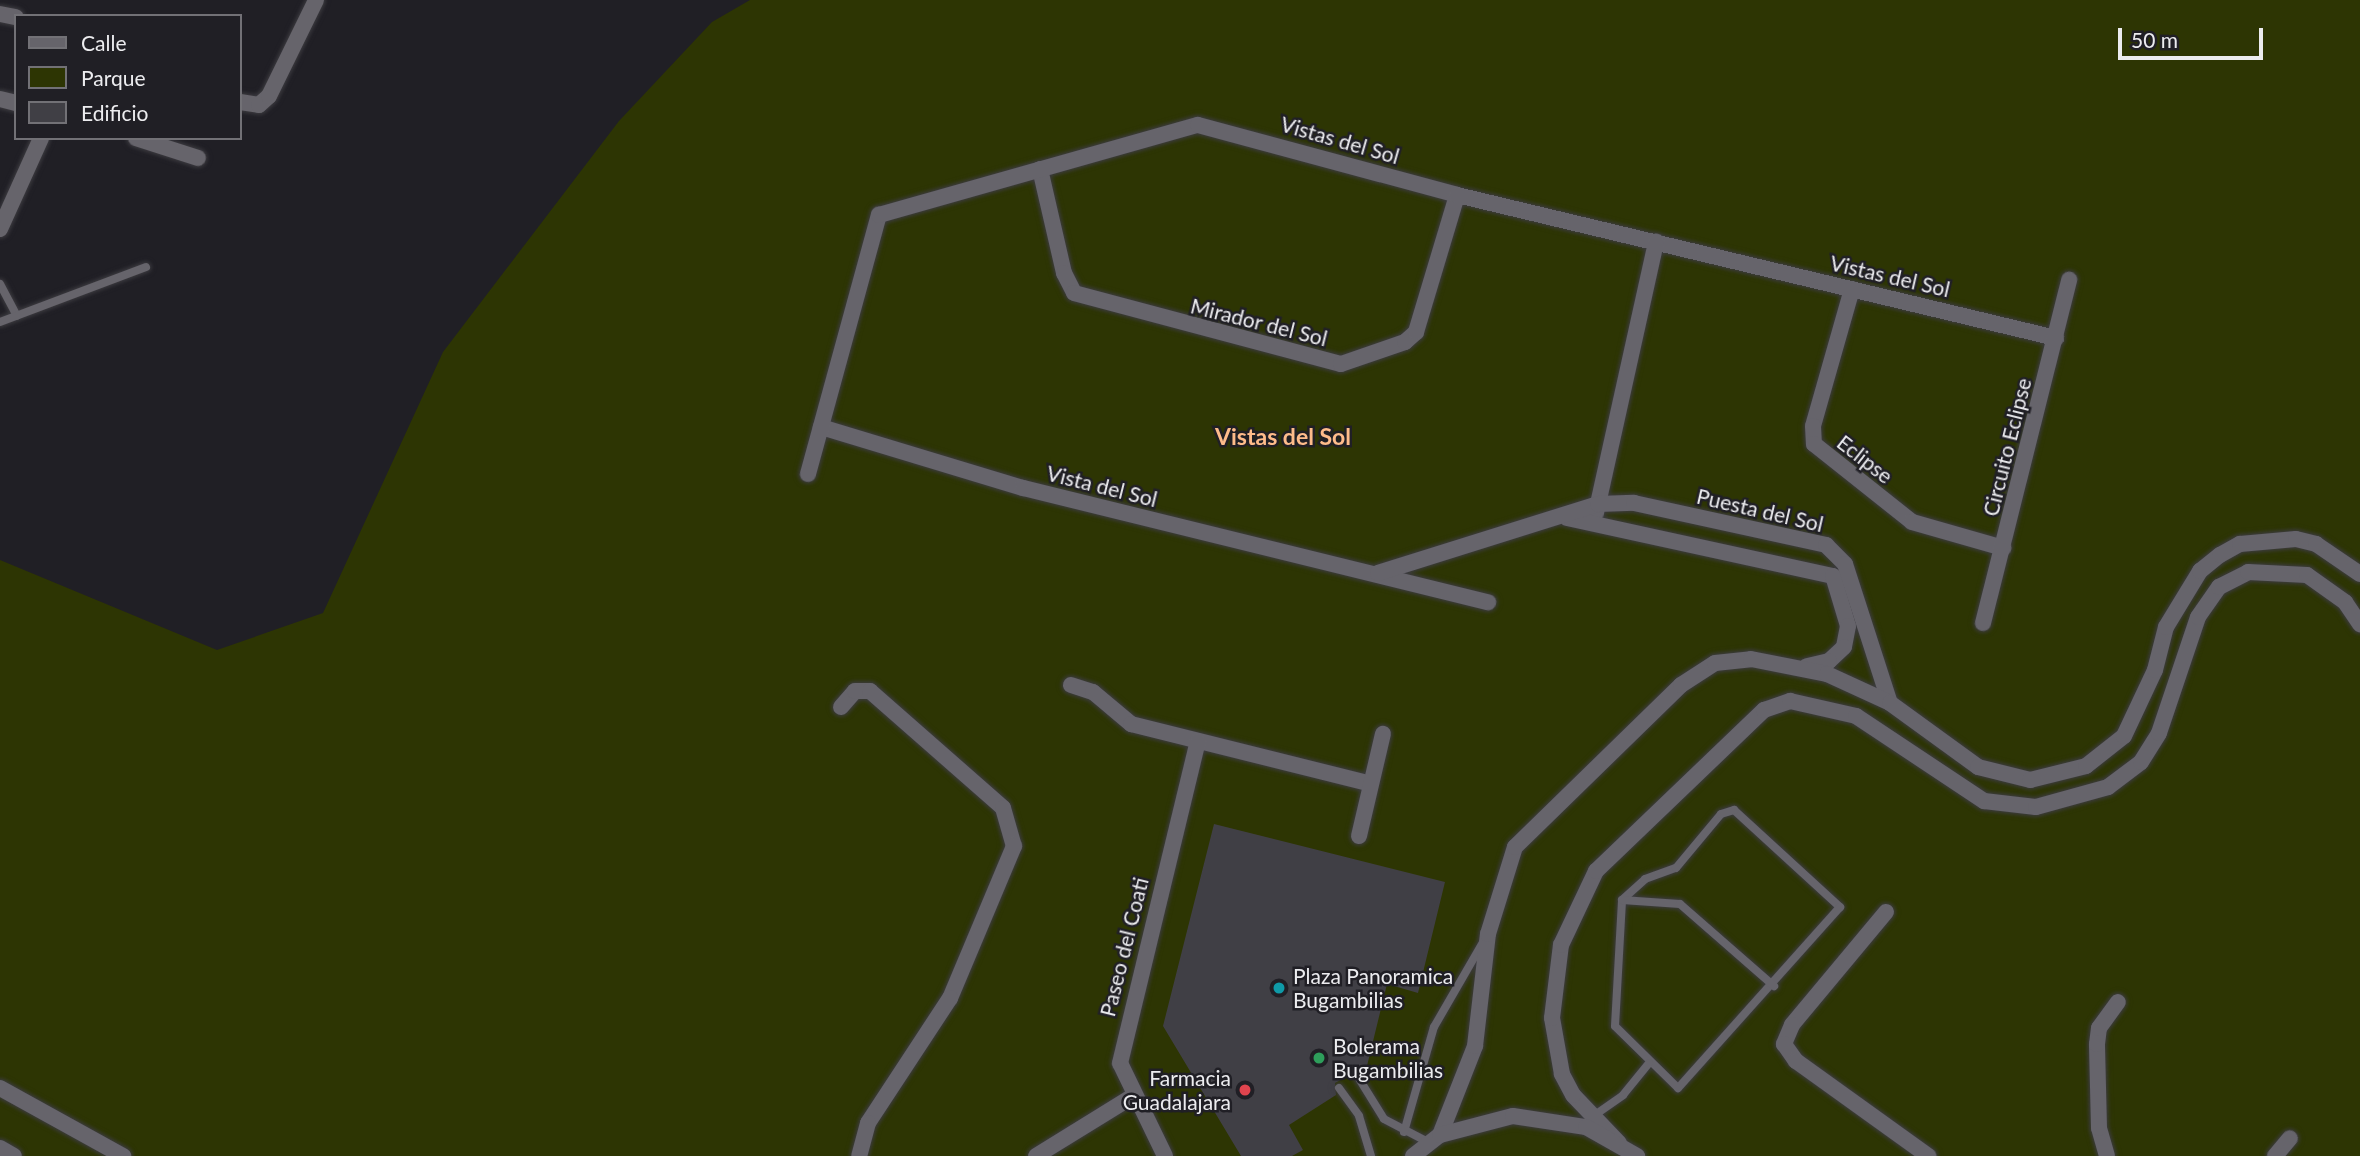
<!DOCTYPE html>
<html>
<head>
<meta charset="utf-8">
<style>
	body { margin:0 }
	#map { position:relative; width:2360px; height:1156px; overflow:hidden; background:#201f25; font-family:Lato,sans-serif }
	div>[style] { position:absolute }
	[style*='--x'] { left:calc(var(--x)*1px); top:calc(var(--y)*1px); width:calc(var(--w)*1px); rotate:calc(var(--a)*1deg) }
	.green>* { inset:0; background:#2d3503 }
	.building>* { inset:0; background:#403f45 }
	.roads { filter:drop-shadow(0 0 2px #3c3b40) drop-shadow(0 0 2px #3c3b40) }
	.service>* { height:8px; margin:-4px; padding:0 4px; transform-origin:4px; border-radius:4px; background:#66646b }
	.minor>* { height:16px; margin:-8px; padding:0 8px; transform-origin:8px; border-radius:8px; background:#66646b }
	.dots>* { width:19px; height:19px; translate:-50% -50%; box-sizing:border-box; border:4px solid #201f25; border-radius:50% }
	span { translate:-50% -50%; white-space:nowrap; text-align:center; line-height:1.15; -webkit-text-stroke:5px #201f25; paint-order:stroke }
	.street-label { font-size:21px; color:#ececef }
	.poi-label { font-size:21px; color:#ececef }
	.left { translate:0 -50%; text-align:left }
	.right { translate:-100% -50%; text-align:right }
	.neighbourhood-label { font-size:23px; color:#febc8a; font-weight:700 }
	.legend { position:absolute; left:14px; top:14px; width:228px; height:126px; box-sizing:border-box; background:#201f25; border:2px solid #727176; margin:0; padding:9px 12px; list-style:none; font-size:21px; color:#ececef }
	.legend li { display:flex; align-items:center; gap:14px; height:35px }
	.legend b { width:35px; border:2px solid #727176 }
	.scale { position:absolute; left:2118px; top:28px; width:145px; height:32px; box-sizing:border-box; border:4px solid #ececef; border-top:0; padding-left:9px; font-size:21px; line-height:24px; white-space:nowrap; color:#ececef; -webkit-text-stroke:5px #201f25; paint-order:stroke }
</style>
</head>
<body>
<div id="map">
	<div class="green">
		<i style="clip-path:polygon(750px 0,2360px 0,2360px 1156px,0 1156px,0 560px,217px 650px,323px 613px,443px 352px,619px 121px,712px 22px)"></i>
	</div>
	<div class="building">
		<i style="clip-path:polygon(1214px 824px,1445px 882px,1418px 993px,1387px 984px,1367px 1066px,1335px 1083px,1336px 1095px,1289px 1125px,1303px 1150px,1292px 1156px,1241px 1156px,1163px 1026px)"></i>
	</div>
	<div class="roads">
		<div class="service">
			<i style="--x:0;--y:284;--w:36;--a:62"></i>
			<i style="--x:0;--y:322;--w:156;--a:-20.6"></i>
			<i style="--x:1734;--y:810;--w:144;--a:42.5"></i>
			<i style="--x:1840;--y:907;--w:243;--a:131.8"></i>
			<i style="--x:1678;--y:1088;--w:88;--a:-135.5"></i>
			<i style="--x:1615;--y:1026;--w:126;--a:-86.8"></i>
			<i style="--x:1622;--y:900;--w:31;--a:-42"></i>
			<i style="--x:1645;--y:879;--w:33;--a:-20"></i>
			<i style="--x:1676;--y:868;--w:70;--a:-50.2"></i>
			<i style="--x:1721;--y:814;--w:14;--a:-17"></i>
			<i style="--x:1622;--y:900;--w:58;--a:3.9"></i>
			<i style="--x:1680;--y:904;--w:125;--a:41.1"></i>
			<i style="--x:1358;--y:1077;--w:49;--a:58.2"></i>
			<i style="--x:1384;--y:1119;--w:52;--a:27.6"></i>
			<i style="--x:1339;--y:1088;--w:34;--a:54"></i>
			<i style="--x:1359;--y:1116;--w:42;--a:73.3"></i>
			<i style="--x:1592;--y:1117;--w:38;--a:-35"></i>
			<i style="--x:1623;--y:1095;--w:41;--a:-50.9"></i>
			<i style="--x:1404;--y:1132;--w:109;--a:-74.1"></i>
			<i style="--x:1434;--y:1027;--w:98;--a:-60"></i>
		</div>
		<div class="minor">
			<i style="--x:0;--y:14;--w:16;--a:11"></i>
			<i style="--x:0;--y:99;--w:16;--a:14"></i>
			<i style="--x:240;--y:102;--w:19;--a:9"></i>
			<i style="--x:259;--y:105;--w:13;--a:-42"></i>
			<i style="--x:269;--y:96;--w:107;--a:-63.9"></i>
			<i style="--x:136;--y:138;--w:65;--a:17.9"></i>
			<i style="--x:1040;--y:169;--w:107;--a:77"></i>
			<i style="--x:1064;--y:273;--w:22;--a:63"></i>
			<i style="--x:1074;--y:293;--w:276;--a:14.9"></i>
			<i style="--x:1341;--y:364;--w:68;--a:-19"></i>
			<i style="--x:1405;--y:342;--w:15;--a:-42"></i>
			<i style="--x:1416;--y:332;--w:143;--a:-73.3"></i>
			<i style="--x:0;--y:229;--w:100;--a:-65.7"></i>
			<i style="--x:1852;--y:289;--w:142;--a:105.9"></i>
			<i style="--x:1813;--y:426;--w:18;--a:87"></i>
			<i style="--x:1814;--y:444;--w:125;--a:38.5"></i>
			<i style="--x:1912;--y:522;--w:95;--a:15.9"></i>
			<i style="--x:821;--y:427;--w:211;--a:16.8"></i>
			<i style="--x:1023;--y:488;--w:479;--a:13.8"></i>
			<i style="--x:808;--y:474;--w:269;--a:-74.7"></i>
			<i style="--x:879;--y:215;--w:331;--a:-15.8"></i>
			<i style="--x:1198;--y:125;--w:268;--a:15.1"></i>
			<i style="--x:1457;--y:195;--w:616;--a:13.43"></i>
			<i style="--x:1596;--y:513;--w:278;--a:-77.5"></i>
			<i style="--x:1567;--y:518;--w:272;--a:12.3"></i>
			<i style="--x:1833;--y:576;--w:52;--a:73.3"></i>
			<i style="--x:1848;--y:626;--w:21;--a:101"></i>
			<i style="--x:1844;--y:647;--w:21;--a:137"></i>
			<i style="--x:1829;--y:661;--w:23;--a:167"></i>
			<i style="--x:1378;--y:573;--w:231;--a:-17.4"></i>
			<i style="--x:1598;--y:504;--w:36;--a:-2"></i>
			<i style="--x:1634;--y:503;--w:197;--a:12.3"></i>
			<i style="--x:1826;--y:545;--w:27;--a:45"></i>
			<i style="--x:1845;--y:564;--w:146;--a:72.1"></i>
			<i style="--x:1983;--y:623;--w:354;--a:-75.9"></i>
			<i style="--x:1071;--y:685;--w:23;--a:18"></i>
			<i style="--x:1093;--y:692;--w:50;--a:40.1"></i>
			<i style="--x:1131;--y:724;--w:247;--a:14"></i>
			<i style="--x:841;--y:707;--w:21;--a:-49"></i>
			<i style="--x:855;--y:691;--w:15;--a:0"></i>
			<i style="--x:870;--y:691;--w:177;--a:41.3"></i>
			<i style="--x:1003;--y:808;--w:40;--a:74"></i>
			<i style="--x:1014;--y:846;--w:165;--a:112.8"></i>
			<i style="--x:950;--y:998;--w:149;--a:123.3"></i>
			<i style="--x:868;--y:1123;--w:34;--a:105"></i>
			<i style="--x:1359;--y:836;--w:105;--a:-76.8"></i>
			<i style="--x:1886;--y:912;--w:147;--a:129.8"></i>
			<i style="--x:1792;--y:1025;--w:21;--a:113"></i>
			<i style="--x:1784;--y:1044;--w:21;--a:55"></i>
			<i style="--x:1796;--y:1061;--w:163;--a:35.7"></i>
			<i style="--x:0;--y:1088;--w:141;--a:28.9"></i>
			<i style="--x:1440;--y:1135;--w:96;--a:-68.5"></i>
			<i style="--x:1475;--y:1046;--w:113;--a:-83.4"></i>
			<i style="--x:1488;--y:934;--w:91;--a:-72.8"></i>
			<i style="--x:1515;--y:847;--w:232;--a:-44.3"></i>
			<i style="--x:1681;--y:685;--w:40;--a:-32.9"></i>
			<i style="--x:1715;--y:663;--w:36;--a:-6"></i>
			<i style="--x:1751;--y:659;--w:77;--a:11.2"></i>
			<i style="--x:1827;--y:674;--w:69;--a:24.7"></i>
			<i style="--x:1890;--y:703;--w:109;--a:36"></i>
			<i style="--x:1978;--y:767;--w:54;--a:14"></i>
			<i style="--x:2030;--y:780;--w:58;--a:-14"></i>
			<i style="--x:2086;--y:766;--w:48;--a:-38.3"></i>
			<i style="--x:2124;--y:736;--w:73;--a:-64.8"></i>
			<i style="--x:2155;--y:670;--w:44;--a:-75.7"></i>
			<i style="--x:2166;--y:627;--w:66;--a:-58.7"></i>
			<i style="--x:2200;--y:571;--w:26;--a:-39"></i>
			<i style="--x:2220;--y:555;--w:23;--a:-29"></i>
			<i style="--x:2240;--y:544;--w:56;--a:-5.1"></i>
			<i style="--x:2296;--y:539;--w:21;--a:14"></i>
			<i style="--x:2316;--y:544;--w:53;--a:34.3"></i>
			<i style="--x:1619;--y:1143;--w:66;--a:-133.8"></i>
			<i style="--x:1573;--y:1095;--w:24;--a:-118"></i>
			<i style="--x:1562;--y:1074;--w:57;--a:-100.1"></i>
			<i style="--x:1552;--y:1018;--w:74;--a:-83"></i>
			<i style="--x:1561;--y:945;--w:82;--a:-64.7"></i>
			<i style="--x:1596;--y:871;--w:233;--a:-43.8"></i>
			<i style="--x:1764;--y:710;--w:28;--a:-19"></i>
			<i style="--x:1790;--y:701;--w:68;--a:12.8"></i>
			<i style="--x:1856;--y:716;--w:154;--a:33.6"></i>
			<i style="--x:1984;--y:801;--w:52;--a:6.6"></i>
			<i style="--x:2036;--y:807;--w:75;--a:-15.5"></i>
			<i style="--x:2108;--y:787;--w:41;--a:-37.1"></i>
			<i style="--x:2141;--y:762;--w:34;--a:-58"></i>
			<i style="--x:2159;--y:733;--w:122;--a:-71.4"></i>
			<i style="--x:2198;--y:617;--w:37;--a:-55"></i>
			<i style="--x:2219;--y:587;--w:33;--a:-27"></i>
			<i style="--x:2248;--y:572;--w:59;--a:2.9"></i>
			<i style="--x:2307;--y:575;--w:47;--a:35.4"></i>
			<i style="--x:2345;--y:602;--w:27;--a:56"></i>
			<i style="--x:0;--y:1148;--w:16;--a:30"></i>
			<i style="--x:1036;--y:1156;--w:114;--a:-31.7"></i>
			<i style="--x:1165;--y:1156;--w:103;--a:-115.8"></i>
			<i style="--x:1120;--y:1063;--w:331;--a:-76.4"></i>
			<i style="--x:1413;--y:1156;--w:34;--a:-38"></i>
			<i style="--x:1440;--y:1135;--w:75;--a:-14.6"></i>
			<i style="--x:1513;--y:1116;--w:74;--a:8.6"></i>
			<i style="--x:1586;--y:1127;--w:59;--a:29.6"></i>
			<i style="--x:2107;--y:1156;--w:29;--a:-106"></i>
			<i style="--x:2099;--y:1128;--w:84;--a:-91.4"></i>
			<i style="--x:2097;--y:1044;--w:16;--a:-83"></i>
			<i style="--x:2099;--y:1028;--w:32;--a:-54"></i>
			<i style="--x:2275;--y:1156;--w:23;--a:-50"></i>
		</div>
	</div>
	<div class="dots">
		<i style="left:1279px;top:988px;background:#0f9aa8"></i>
		<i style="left:1319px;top:1058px;background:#2e9e5b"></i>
		<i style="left:1245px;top:1090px;background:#e0444e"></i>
	</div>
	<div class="street-label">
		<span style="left:1340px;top:140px;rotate:16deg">Vistas del Sol</span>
		<span style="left:1890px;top:276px;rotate:13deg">Vistas del Sol</span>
		<span style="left:1259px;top:322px;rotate:14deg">Mirador del Sol</span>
		<span style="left:2007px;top:447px;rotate:-76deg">Circuito Eclipse</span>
		<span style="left:1865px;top:459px;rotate:38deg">Eclipse</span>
		<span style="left:1102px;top:486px;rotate:14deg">Vista del Sol</span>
		<span style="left:1760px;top:510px;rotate:13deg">Puesta del Sol</span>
		<span style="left:1124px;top:947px;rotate:-76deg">Paseo del Coati</span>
	</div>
	<div class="poi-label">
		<span class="left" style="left:1293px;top:988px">Plaza Panoramica<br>Bugambilias</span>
		<span class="left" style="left:1333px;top:1058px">Bolerama<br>Bugambilias</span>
		<span class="right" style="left:1231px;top:1090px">Farmacia<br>Guadalajara</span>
	</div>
	<div class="neighbourhood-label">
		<span style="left:1283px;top:436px">Vistas del Sol</span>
	</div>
	<ul class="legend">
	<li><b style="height:9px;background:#66646b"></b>Calle</li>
	<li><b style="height:19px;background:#2d3503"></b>Parque</li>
	<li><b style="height:19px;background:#403f45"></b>Edificio</li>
	</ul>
	<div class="scale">50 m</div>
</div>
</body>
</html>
